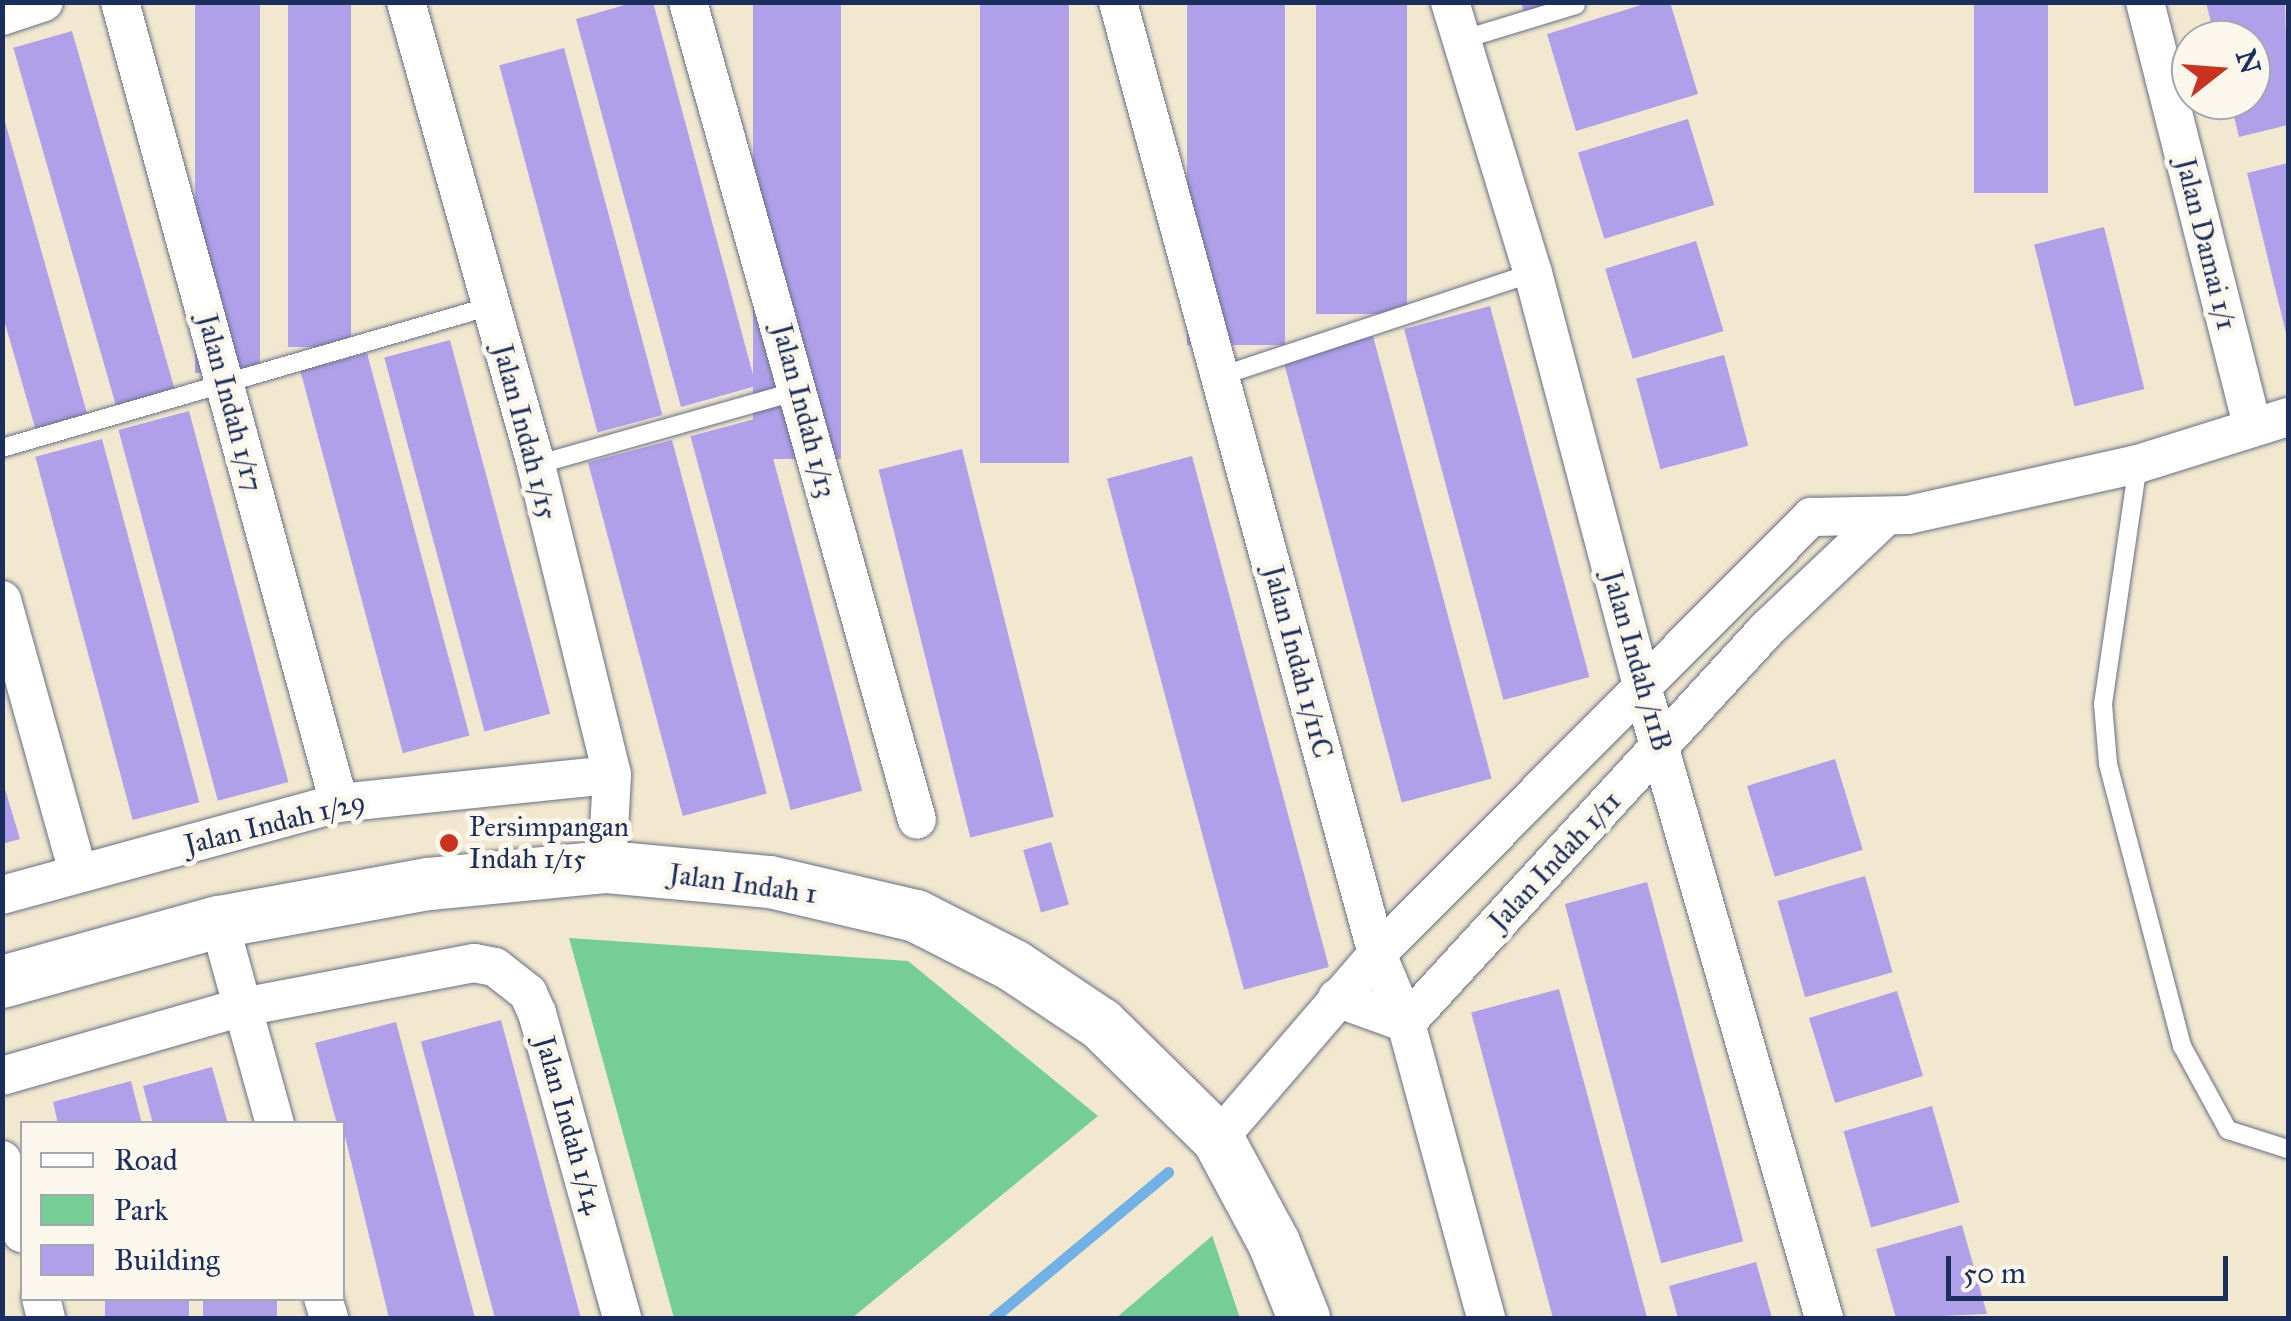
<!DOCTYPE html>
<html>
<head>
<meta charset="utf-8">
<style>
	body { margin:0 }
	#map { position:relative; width:2291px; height:1321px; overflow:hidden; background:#f2e8cf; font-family:"IM FELL Great Primer",serif }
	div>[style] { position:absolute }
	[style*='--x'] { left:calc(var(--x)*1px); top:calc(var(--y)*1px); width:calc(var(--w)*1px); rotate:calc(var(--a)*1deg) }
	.green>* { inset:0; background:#75cf95 }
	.stream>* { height:11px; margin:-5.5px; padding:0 5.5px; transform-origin:5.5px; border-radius:5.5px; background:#71b1e5 }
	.building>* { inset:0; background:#b0a0e9; transform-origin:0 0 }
	.roads { filter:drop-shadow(0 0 2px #667086) drop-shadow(0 0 2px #667086) }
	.lane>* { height:18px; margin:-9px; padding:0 9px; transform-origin:9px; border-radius:9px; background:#fff }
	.street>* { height:38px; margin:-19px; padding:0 19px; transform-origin:19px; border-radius:19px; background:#fff }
	.secondary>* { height:52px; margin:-26px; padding:0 26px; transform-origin:26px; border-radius:26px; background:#fff }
	.dots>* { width:28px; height:28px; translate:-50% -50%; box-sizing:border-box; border:5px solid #fbf7ec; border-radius:50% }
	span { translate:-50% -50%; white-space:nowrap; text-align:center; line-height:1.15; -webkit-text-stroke:10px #fbf7ec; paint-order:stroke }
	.street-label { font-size:28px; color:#1b2f5e }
	.poi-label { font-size:28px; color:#1b2f5e }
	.left { translate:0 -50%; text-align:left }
	.frame { position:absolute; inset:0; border:5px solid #1b2f5e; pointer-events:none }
	.legend { position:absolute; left:20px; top:1121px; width:325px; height:180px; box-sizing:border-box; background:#fbf7ec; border:2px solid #a1a7b3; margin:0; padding:12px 18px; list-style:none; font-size:30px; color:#1b2f5e }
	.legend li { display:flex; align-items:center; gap:20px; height:50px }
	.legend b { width:50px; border:2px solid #a1a7b3 }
	.north { position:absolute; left:2171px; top:20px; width:100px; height:100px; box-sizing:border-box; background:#fbf7ec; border:2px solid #a1a7b3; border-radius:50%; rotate:73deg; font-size:28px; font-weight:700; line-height:40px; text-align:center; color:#1b2f5e }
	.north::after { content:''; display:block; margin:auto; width:35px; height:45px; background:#c8321e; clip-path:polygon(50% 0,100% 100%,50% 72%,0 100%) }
	.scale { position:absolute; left:1946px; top:1256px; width:282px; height:45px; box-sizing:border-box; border:5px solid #1b2f5e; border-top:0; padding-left:12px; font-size:30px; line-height:35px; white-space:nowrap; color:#1b2f5e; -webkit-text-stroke:8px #fbf7ec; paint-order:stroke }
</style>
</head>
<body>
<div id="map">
	<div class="green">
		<i style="clip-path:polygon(569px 938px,908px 961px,1098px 1116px,852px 1318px,674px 1318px)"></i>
		<i style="clip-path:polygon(1212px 1235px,1240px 1318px,1116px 1318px,1212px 1236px)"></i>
	</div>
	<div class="stream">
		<i style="--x:993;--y:1318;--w:228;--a:-39.8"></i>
	</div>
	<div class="building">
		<i style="left:195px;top:2px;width:65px;height:371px"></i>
		<i style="left:288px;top:2px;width:63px;height:345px"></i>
		<i style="clip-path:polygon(635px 2px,653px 2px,756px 386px,681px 407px,576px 19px)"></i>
		<i style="left:753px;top:2px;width:88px;height:457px"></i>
		<i style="left:980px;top:2px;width:89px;height:461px"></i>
		<i style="left:1187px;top:2px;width:98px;height:343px"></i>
		<i style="left:1316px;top:2px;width:91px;height:312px"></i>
		<i style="clip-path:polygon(1521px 2px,1560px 2px,1525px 15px)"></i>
		<i style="clip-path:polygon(1651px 2px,1670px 2px,1698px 94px,1576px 131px,1547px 34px)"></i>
		<i style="left:1974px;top:2px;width:74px;height:191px"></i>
		<i style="clip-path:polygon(2206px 2px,2285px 2px,2288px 125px,2239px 137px,2230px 100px,2251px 100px,2251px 40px,2215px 40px)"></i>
		<i style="left:72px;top:31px;width:376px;height:61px;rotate:74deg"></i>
		<i style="left:564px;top:48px;width:380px;height:67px;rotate:75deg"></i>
		<i style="clip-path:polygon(4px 118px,88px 417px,36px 431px,2px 313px)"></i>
		<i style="left:1688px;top:119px;width:90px;height:115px;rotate:73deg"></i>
		<i style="clip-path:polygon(2288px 163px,2288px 337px,2287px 337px,2247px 173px)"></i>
		<i style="left:2104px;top:227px;width:167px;height:72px;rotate:76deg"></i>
		<i style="left:1696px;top:241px;width:94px;height:95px;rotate:73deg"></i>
		<i style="left:1490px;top:306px;width:384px;height:89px;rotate:75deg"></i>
		<i style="left:1373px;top:336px;width:458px;height:93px;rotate:75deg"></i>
		<i style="left:450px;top:340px;width:387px;height:68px;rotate:75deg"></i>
		<i style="left:367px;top:353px;width:396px;height:69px;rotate:75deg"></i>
		<i style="left:1724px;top:355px;width:94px;height:91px;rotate:75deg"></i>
		<i style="left:189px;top:411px;width:384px;height:73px;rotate:75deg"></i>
		<i style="left:762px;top:417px;width:387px;height:74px;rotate:75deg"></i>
		<i style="left:102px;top:439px;width:376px;height:69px;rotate:75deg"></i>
		<i style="left:672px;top:440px;width:366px;height:87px;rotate:75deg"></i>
		<i style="left:962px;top:449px;width:379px;height:86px;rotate:76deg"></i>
		<i style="left:1192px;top:456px;width:529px;height:88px;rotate:75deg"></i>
		<i style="left:1835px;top:759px;width:95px;height:92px;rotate:73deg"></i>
		<i style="clip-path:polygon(2px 779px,20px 839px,2px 844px)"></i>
		<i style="left:1051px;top:842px;width:65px;height:29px;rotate:74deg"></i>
		<i style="left:1865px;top:876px;width:100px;height:91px;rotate:74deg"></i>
		<i style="left:1647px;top:882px;width:372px;height:85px;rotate:75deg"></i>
		<i style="left:1559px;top:989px;width:341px;height:91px;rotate:75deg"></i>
		<i style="left:1897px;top:991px;width:89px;height:92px;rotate:73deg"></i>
		<i style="left:501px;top:1020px;width:309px;height:83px;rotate:75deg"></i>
		<i style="clip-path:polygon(396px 1022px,475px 1318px,389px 1318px,342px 1124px,337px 1124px,315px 1043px)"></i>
		<i style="clip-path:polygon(212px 1067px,228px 1124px,153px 1124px,143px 1086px)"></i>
		<i style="clip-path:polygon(131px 1081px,142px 1124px,58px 1124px,53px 1102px)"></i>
		<i style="left:1932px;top:1106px;width:100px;height:92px;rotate:74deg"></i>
		<i style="clip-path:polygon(1962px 1225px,1987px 1314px,1896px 1318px,1876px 1249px)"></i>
		<i style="clip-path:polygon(1756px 1262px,1772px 1318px,1678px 1318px,1669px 1286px)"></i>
		<i style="left:105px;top:1298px;width:84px;height:21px"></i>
		<i style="left:203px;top:1298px;width:74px;height:21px"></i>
	</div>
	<div class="roads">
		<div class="lane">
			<i style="--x:1461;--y:40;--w:120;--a:-16.9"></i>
			<i style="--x:1221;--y:376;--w:329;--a:-18.3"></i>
			<i style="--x:2;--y:448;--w:509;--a:-16.19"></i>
			<i style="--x:2138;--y:464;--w:243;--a:98.3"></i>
			<i style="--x:2103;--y:704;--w:60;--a:85.2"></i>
			<i style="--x:2108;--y:764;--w:292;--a:75.3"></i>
			<i style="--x:2182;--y:1046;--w:96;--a:61.3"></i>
			<i style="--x:2228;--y:1130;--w:63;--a:17.6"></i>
			<i style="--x:536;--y:465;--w:272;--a:-15.8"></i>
		</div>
		<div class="street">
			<i style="--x:120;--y:2;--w:830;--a:74.71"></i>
			<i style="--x:406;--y:2;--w:481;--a:74.3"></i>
			<i style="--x:536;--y:465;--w:319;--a:76.2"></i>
			<i style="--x:612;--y:775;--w:92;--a:93.1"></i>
			<i style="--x:688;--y:2;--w:849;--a:74.36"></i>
			<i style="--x:1118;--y:2;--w:987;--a:74.78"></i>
			<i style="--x:1377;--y:954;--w:75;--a:67.2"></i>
			<i style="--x:1406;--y:1023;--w:306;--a:74.8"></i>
			<i style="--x:1450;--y:2;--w:283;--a:73"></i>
			<i style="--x:1533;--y:273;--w:424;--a:75.2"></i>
			<i style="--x:1641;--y:683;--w:661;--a:73.92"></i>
			<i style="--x:2145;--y:2;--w:439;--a:75.8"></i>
			<i style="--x:2;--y:16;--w:44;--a:-18.4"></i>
			<i style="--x:2;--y:600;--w:283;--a:74.4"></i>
			<i style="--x:2;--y:895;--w:349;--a:-15.3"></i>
			<i style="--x:339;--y:803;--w:274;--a:-5.9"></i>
			<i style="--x:219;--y:922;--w:210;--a:74.5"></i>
			<i style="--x:1337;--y:998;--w:73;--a:19.9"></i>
			<i style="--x:1406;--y:1023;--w:534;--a:-47.5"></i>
			<i style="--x:1767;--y:629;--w:158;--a:-43.5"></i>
			<i style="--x:2;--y:1076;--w:251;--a:-16"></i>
			<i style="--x:243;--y:1007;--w:235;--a:-10.8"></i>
			<i style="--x:474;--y:963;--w:21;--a:11"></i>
			<i style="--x:495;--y:967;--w:42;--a:38.2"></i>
			<i style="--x:528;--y:993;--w:22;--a:66"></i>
			<i style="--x:537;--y:1013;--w:317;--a:74.4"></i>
			<i style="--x:1218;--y:1139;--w:244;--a:-49.3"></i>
			<i style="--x:1377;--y:954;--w:616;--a:-45.2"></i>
			<i style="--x:1811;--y:517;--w:97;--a:-1.2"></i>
			<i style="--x:1908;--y:515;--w:236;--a:-12.5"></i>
			<i style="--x:2138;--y:464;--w:157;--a:-17.4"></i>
			<i style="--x:2;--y:1160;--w:76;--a:74.7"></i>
			<i style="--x:41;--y:1298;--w:21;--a:76"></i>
			<i style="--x:323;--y:1298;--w:21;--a:73"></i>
		</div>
		<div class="secondary">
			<i style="--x:2;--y:982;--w:225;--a:-15.5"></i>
			<i style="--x:219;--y:922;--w:213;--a:-10.3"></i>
			<i style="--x:429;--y:884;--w:179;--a:-5.5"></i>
			<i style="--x:607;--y:867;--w:164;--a:5.3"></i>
			<i style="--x:770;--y:882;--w:150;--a:13.1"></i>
			<i style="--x:916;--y:916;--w:110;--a:27"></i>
			<i style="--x:1014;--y:966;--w:105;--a:33.7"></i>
			<i style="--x:1101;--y:1024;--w:164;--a:44.5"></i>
			<i style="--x:1218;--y:1139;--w:118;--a:61.7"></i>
			<i style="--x:1274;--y:1243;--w:81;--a:68.2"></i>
		</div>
	</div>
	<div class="dots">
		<i style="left:449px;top:843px;background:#c8321e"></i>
	</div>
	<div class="street-label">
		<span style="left:2206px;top:244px;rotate:76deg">Jalan Damai 1/1</span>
		<span style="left:230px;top:403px;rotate:75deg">Jalan Indah 1/17</span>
		<span style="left:804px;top:411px;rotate:75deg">Jalan Indah 1/13</span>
		<span style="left:525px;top:432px;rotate:75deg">Jalan Indah 1/15</span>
		<span style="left:1637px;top:661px;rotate:74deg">Jalan Indah /11B</span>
		<span style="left:1298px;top:662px;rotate:75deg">Jalan Indah 1/11C</span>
		<span style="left:275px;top:823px;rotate:-14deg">Jalan Indah 1/29</span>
		<span style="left:1555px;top:861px;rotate:-47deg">Jalan Indah 1/11</span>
		<span style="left:743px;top:884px;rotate:8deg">Jalan Indah 1</span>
		<span style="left:569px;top:1125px;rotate:74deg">Jalan Indah 1/14</span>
	</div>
	<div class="poi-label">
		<span class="left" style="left:469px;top:843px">Persimpangan<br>Indah 1/15</span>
	</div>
	<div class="frame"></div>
	<ul class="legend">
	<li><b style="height:12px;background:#fff"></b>Road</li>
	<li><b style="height:28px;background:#75cf95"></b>Park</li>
	<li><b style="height:28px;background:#b0a0e9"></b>Building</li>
	</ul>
	<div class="north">N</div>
	<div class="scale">50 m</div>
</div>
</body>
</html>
